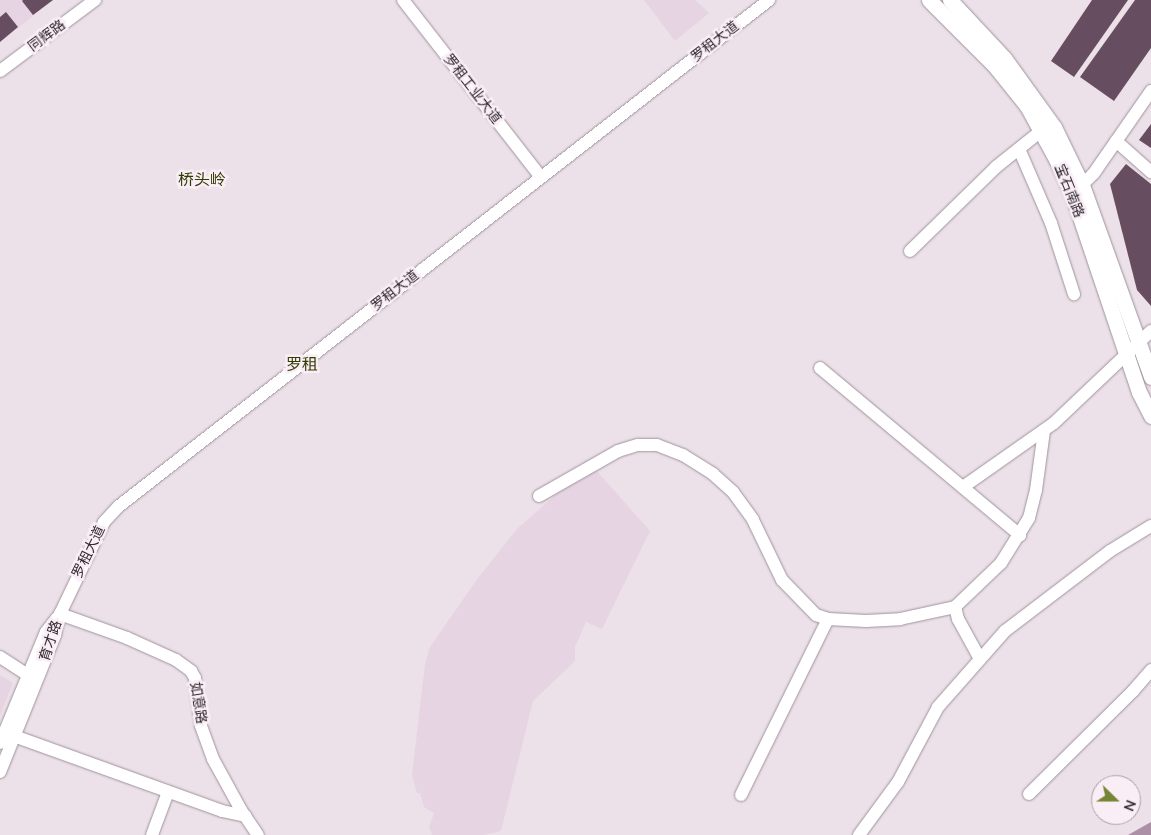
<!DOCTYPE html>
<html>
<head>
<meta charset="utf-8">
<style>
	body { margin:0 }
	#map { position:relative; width:1151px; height:835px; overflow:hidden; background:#ece0e9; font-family:"Nunito Sans","Noto Sans SC",sans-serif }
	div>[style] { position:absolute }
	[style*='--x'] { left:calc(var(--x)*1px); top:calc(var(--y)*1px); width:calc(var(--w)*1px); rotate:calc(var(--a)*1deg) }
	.built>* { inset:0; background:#e7d4e2 }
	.water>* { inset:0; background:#ac90a5 }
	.building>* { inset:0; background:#664d60 }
	.roads { filter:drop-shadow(0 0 1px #9e939c) drop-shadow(0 0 1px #9e939c) }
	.minor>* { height:12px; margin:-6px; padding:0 6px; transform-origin:6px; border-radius:6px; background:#fff }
	.major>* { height:15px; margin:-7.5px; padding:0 7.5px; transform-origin:7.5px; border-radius:7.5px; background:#fff }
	span { translate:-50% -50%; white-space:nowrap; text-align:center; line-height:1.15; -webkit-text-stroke:5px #f9edf6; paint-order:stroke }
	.street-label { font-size:14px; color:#312c2f }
	.quarter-label { font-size:16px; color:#323c00 }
	.north { position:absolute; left:1091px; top:775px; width:50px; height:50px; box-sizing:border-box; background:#f9edf6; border:1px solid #a9a0a6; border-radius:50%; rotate:112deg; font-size:14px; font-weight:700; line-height:20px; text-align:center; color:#312c2f }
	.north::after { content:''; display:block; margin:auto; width:18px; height:22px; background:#758533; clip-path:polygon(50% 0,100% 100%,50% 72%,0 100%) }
</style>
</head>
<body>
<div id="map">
	<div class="built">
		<i style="clip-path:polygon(0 0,53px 0,0 42px)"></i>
		<i style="clip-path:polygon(644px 0,695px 0,709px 13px,675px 41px)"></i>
		<i style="clip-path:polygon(595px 469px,650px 531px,602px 629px,586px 622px,575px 647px,575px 661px,533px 701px,501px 831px,484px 835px,432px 835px,429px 827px,434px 813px,424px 807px,420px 793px,417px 793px,412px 775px,425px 664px,430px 647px,478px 578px,517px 529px,561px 490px)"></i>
		<i style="clip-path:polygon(0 675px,13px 683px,0 716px)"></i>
	</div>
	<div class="water">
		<i style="clip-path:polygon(1151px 822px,1151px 835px,1128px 835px)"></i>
	</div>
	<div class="building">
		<i style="clip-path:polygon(53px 0,33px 15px,22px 1px,23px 0)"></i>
		<i style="clip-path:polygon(1092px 0,1128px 0,1074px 77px,1051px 61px)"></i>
		<i style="clip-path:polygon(1135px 0,1151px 0,1151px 48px,1114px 101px,1080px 77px)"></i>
		<i style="clip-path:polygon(6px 12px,18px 27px,0 42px,0 17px)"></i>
		<i style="clip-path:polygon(1151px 124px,1151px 148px,1139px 140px)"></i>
		<i style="clip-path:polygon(1126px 164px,1151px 184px,1151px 306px,1137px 290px,1110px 184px)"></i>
	</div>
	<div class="roads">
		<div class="minor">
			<i style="--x:403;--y:0;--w:224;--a:52.1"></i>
			<i style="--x:0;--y:71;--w:119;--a:-36.8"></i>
			<i style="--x:1116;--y:141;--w:47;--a:41.5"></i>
			<i style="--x:1019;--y:149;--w:81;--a:66.6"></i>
			<i style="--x:1051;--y:223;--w:75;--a:72.1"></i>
			<i style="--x:1082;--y:185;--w:17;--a:-45"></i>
			<i style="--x:1094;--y:173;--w:100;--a:-55.2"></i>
			<i style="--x:910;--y:251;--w:120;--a:-44.3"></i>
			<i style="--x:996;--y:167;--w:58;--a:-38.7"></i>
			<i style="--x:820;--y:368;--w:261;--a:39.9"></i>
			<i style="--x:963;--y:487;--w:111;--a:-35.1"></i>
			<i style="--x:1054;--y:423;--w:134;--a:-43.5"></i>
			<i style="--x:539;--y:496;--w:91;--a:-29.7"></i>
			<i style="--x:618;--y:451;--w:21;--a:-17"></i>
			<i style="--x:638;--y:445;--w:19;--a:0"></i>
			<i style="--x:657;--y:445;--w:28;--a:21"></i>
			<i style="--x:683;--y:455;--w:36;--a:32"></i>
			<i style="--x:713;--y:474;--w:27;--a:42"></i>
			<i style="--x:733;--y:492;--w:34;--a:54"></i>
			<i style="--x:753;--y:520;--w:67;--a:64.2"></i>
			<i style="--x:782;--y:580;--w:49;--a:45.8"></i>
			<i style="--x:816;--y:615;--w:13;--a:18"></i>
			<i style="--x:828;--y:619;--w:38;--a:3"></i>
			<i style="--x:866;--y:621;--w:34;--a:-3"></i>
			<i style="--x:900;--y:619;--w:56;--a:-12.3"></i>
			<i style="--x:60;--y:614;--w:71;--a:19.7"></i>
			<i style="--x:127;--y:638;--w:54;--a:24.2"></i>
			<i style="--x:176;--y:660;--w:19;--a:36"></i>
			<i style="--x:191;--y:671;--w:8;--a:60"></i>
			<i style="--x:195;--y:678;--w:48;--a:82.9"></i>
			<i style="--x:201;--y:726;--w:35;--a:70"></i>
			<i style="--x:213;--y:759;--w:58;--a:61.2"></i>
			<i style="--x:241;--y:810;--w:30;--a:56"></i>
			<i style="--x:0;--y:657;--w:40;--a:32.9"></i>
			<i style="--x:980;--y:659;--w:46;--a:-118.8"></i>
			<i style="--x:958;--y:619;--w:12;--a:-104"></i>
			<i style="--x:955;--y:607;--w:64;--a:-43.7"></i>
			<i style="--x:1001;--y:563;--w:53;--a:-58.1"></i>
			<i style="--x:1029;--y:518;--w:29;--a:-76"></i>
			<i style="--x:1036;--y:490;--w:60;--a:-82.3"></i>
			<i style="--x:14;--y:736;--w:221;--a:19.8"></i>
			<i style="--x:222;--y:811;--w:24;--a:12"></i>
			<i style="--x:0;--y:743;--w:120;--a:-67.5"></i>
			<i style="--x:46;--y:632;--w:18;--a:-52"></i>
			<i style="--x:0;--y:772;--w:148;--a:-68.1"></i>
			<i style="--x:55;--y:635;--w:22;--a:-77"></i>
			<i style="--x:60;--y:614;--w:102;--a:-64.4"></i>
			<i style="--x:104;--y:522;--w:22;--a:-47"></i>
			<i style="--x:119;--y:506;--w:824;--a:-37.9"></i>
			<i style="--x:1029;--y:794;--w:146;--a:-44.7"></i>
			<i style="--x:1133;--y:691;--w:28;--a:-49"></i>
			<i style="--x:741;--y:795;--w:196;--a:-63.7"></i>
			<i style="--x:152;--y:835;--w:46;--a:-69.6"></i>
			<i style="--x:859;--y:835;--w:66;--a:-53.7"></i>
			<i style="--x:898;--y:782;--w:85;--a:-61.9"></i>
			<i style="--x:938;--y:707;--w:101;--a:-48.6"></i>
			<i style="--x:1005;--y:631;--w:132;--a:-37.3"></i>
			<i style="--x:1110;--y:551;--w:48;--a:-31.4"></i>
		</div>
		<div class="major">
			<i style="--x:929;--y:0;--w:93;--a:45"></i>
			<i style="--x:995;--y:66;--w:51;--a:51.3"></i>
			<i style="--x:1027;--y:106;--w:60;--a:61.3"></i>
			<i style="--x:1056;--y:159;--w:44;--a:65.8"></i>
			<i style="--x:1074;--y:199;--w:204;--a:71.4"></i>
			<i style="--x:1139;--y:392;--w:27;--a:63"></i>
			<i style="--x:950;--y:0;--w:79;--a:47"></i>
			<i style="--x:1004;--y:58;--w:85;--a:54.1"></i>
			<i style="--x:1054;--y:127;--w:64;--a:64.2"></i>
			<i style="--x:1082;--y:185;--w:204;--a:70.2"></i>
		</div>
	</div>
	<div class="street-label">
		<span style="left:47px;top:36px;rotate:-37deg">同辉路</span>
		<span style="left:715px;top:42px;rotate:-38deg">罗租大道</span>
		<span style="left:472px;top:89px;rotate:52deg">罗租工业大道</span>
		<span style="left:1069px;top:191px;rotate:68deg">宝石南路</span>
		<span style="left:395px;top:291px;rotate:-38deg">罗租大道</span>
		<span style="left:89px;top:552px;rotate:-64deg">罗租大道</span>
		<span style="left:51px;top:641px;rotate:-72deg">育才路</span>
		<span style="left:198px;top:703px;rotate:81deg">如意路</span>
	</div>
	<div class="quarter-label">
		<span style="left:202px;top:180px">桥头岭</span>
		<span style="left:302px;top:365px">罗租</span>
	</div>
	<div class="north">N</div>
</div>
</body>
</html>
